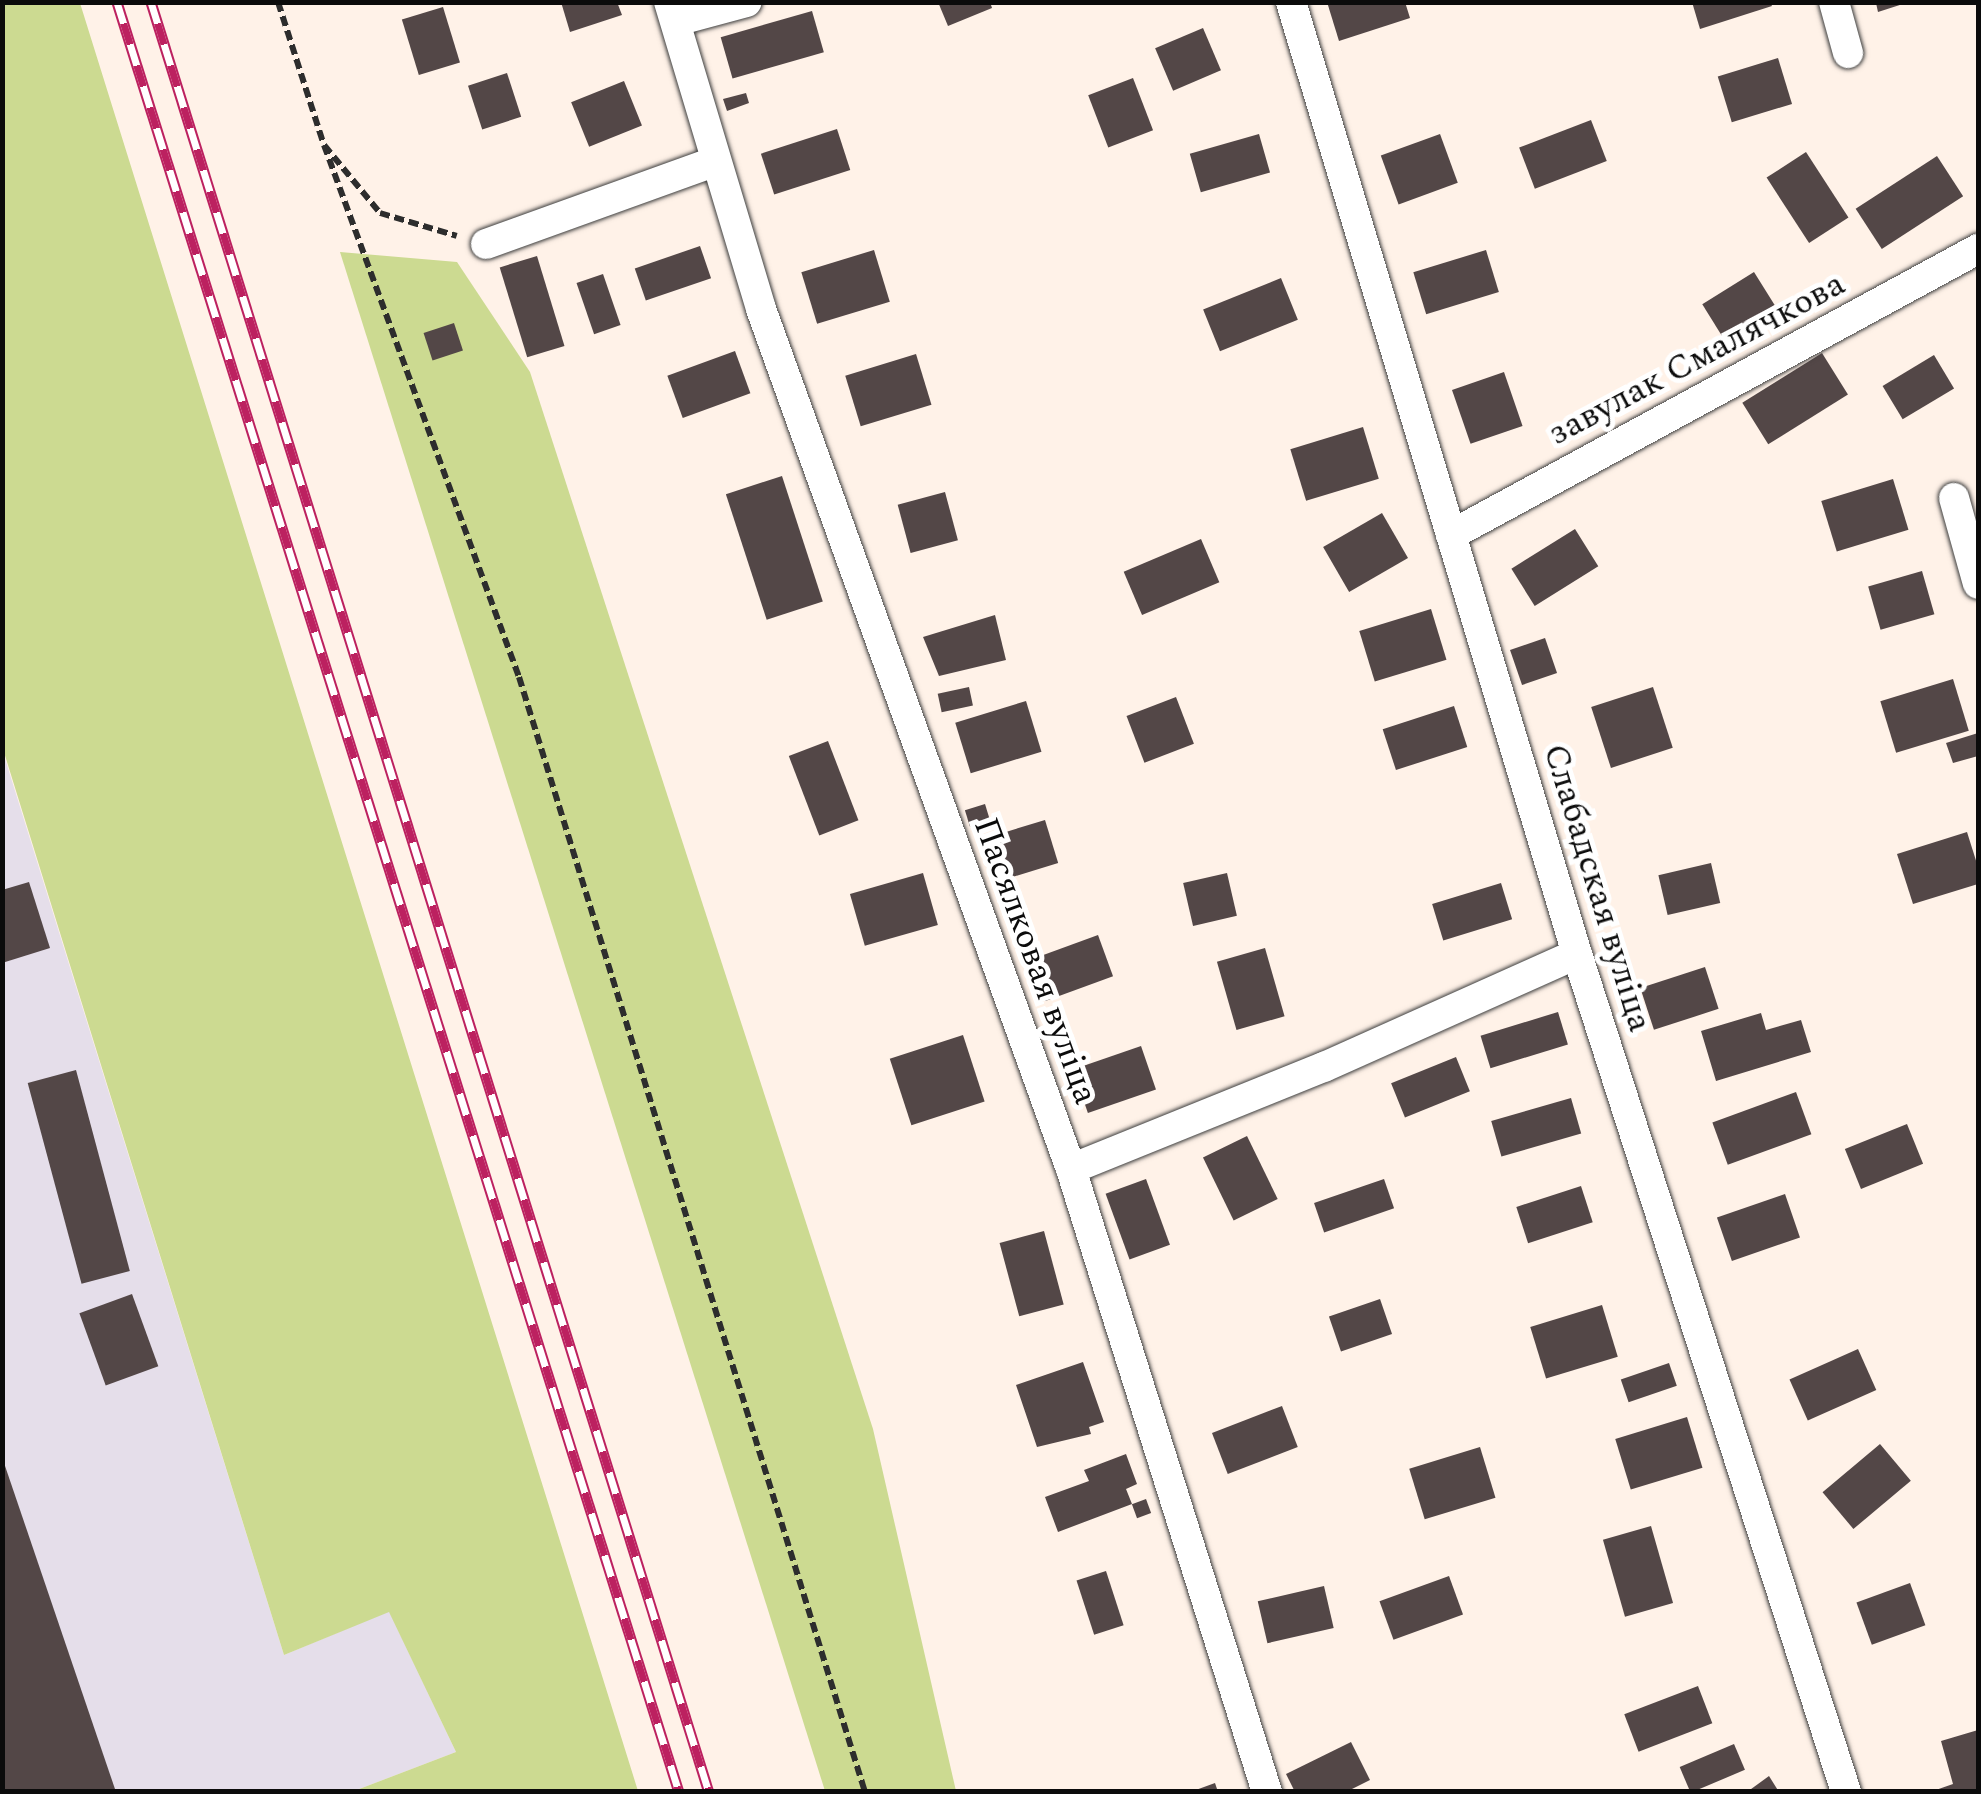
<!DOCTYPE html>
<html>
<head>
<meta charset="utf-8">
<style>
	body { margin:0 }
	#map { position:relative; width:1981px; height:1794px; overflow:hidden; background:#fff2e8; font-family:Spectral,serif }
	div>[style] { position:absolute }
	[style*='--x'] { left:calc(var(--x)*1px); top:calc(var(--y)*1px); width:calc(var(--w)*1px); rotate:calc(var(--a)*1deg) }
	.industrial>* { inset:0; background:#e5deea }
	.forest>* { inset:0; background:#ccda91 }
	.building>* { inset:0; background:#534747; transform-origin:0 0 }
	.path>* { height:6px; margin-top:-3px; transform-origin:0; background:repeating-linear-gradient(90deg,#2d2d2d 0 10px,transparent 0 15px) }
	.roads { filter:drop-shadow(0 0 2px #3e3e3e) drop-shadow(0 0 2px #3e3e3e) }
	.minor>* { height:30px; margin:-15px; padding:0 15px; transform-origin:15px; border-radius:15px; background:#fff }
	.rail>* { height:11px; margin-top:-5.5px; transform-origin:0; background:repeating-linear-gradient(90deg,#fff 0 22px,#bc2160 0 44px); box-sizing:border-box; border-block:2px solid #bc2160 }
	span { translate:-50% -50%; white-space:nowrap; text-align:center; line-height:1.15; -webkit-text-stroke:10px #fff; paint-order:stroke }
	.street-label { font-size:35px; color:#0b0b0b }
	.frame { position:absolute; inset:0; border:5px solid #0b0b0b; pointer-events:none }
</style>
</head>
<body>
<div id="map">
	<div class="industrial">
		<i style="clip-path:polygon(2px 749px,284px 1655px,389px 1611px,456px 1752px,354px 1791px,3px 1791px)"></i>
	</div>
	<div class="forest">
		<i style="clip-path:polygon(2px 3px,80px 3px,638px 1791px,354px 1791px,456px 1752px,389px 1612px,284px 1655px,3px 749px)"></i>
		<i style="clip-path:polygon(340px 252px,457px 262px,530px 372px,873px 1429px,956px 1791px,825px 1791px)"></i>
	</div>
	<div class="building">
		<i style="clip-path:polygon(561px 2px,617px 2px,622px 15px,570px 32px)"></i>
		<i style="clip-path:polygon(938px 2px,990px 2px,992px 8px,948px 26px)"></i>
		<i style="clip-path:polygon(1327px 2px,1405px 2px,1410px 18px,1339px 41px)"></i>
		<i style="clip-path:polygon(1692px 2px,1770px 2px,1772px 6px,1700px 29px)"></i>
		<i style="clip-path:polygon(1876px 3px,1906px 3px,1878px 12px)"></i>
		<i style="left:443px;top:7px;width:58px;height:43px;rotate:73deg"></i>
		<i style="left:812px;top:11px;width:43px;height:95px;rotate:74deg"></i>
		<i style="left:1203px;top:28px;width:46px;height:52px;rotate:67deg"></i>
		<i style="left:1778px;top:58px;width:48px;height:63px;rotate:73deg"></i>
		<i style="left:507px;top:73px;width:46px;height:41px;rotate:72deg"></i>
		<i style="left:1133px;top:78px;width:56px;height:48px;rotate:69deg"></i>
		<i style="left:624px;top:81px;width:48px;height:57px;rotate:68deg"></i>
		<i style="clip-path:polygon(746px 93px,749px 103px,727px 111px,723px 99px)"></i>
		<i style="left:1591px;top:120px;width:44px;height:77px;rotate:69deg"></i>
		<i style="left:837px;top:129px;width:43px;height:80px;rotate:72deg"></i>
		<i style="left:1259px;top:134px;width:40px;height:72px;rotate:74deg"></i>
		<i style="left:1440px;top:134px;width:52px;height:63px;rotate:70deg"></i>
		<i style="left:1806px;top:152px;width:78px;height:47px;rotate:57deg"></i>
		<i style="left:1937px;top:156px;width:48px;height:97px;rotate:57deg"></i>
		<i style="left:700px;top:246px;width:34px;height:69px;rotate:71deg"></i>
		<i style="left:874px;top:250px;width:54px;height:76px;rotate:73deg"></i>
		<i style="left:1486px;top:250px;width:44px;height:76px;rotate:73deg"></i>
		<i style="left:537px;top:256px;width:94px;height:39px;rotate:73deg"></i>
		<i style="left:1754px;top:272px;width:39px;height:61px;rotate:58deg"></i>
		<i style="left:603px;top:274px;width:54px;height:28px;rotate:71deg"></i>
		<i style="left:1281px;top:278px;width:45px;height:84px;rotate:68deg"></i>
		<i style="left:454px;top:323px;width:29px;height:32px;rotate:72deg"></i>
		<i style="left:735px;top:351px;width:45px;height:72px;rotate:70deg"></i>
		<i style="left:1822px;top:353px;width:49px;height:94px;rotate:58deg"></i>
		<i style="left:916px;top:354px;width:53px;height:74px;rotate:73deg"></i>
		<i style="left:1934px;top:355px;width:39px;height:60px;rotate:59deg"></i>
		<i style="left:1504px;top:372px;width:57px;height:55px;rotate:71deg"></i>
		<i style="left:1363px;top:427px;width:54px;height:76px;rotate:73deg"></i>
		<i style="left:782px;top:476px;width:132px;height:59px;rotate:72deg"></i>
		<i style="left:1893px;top:479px;width:53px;height:75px;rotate:73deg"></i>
		<i style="left:945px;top:492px;width:50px;height:49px;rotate:75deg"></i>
		<i style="left:1382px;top:513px;width:52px;height:68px;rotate:60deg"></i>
		<i style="left:1575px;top:529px;width:44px;height:75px;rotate:58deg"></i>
		<i style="left:1201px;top:539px;width:47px;height:84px;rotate:67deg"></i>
		<i style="left:1922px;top:571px;width:45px;height:56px;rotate:74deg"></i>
		<i style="left:1431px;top:609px;width:53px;height:75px;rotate:73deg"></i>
		<i style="clip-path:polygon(995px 615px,1006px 660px,939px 676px,923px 637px)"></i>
		<i style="left:1545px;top:638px;width:37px;height:37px;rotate:71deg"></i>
		<i style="left:1953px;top:679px;width:54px;height:76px;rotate:73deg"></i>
		<i style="left:969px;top:687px;width:19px;height:32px;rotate:78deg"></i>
		<i style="left:1653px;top:687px;width:64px;height:65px;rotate:72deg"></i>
		<i style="left:1176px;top:697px;width:50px;height:53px;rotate:69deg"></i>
		<i style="left:1026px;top:701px;width:53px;height:74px;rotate:73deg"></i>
		<i style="left:1454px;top:706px;width:43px;height:75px;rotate:72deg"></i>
		<i style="clip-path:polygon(1978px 733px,1978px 756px,1953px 763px,1946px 743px)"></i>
		<i style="left:828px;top:741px;width:85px;height:42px;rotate:69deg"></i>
		<i style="left:985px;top:804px;width:17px;height:21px;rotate:73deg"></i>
		<i style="left:1045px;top:820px;width:45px;height:57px;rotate:73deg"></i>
		<i style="clip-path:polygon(1967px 832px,1978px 867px,1978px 884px,1913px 904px,1897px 854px)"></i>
		<i style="left:1711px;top:863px;width:41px;height:54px;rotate:77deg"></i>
		<i style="left:923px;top:873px;width:54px;height:76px;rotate:74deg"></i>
		<i style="left:1227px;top:873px;width:44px;height:45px;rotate:77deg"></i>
		<i style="clip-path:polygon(29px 882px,50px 948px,2px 963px,2px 890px)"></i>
		<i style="left:1501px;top:883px;width:38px;height:72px;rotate:73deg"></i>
		<i style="left:1098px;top:935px;width:44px;height:72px;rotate:70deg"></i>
		<i style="left:1265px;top:948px;width:71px;height:50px;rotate:74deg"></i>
		<i style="left:1705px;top:967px;width:44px;height:68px;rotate:72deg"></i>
		<i style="left:1558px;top:1012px;width:34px;height:81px;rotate:73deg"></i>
		<i style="clip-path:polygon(1761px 1013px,1766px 1030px,1801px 1020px,1811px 1052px,1716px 1081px,1701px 1031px)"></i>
		<i style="left:963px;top:1035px;width:70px;height:77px;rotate:72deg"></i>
		<i style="left:1141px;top:1046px;width:46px;height:72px;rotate:71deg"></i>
		<i style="left:1456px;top:1057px;width:37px;height:70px;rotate:68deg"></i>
		<i style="left:76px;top:1070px;width:208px;height:50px;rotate:75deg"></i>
		<i style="left:1796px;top:1092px;width:45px;height:89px;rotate:70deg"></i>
		<i style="left:1571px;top:1098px;width:37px;height:83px;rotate:74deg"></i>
		<i style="left:1907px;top:1124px;width:43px;height:67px;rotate:68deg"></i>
		<i style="left:1247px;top:1136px;width:70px;height:49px;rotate:64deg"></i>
		<i style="left:1146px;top:1179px;width:70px;height:43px;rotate:70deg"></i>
		<i style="left:1384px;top:1179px;width:31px;height:74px;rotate:71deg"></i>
		<i style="left:1581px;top:1186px;width:38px;height:68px;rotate:72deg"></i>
		<i style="left:1785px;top:1194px;width:46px;height:72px;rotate:71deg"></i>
		<i style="left:1044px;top:1231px;width:76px;height:46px;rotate:75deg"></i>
		<i style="left:132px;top:1294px;width:77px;height:56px;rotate:70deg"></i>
		<i style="left:1380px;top:1299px;width:37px;height:54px;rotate:71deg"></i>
		<i style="left:1602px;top:1305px;width:54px;height:75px;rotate:73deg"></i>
		<i style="left:1858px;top:1349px;width:45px;height:75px;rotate:66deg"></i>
		<i style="clip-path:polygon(1083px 1362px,1104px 1422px,1089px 1427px,1091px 1434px,1037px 1447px,1016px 1385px)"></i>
		<i style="left:1669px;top:1363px;width:24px;height:51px;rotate:71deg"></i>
		<i style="left:1282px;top:1406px;width:44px;height:75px;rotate:69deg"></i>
		<i style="left:1687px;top:1417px;width:53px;height:75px;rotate:73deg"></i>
		<i style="left:1880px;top:1444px;width:48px;height:75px;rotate:50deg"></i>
		<i style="left:1480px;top:1447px;width:53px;height:74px;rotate:73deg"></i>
		<i style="clip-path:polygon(1126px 1454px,1137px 1484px,1126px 1489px,1132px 1504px,1058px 1532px,1045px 1497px,1089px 1481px,1084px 1470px)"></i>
		<i style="clip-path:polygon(2px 1460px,3px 1460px,116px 1792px,2px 1792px)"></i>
		<i style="left:1146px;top:1499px;width:15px;height:15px;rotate:70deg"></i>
		<i style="left:1651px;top:1526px;width:80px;height:50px;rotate:74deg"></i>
		<i style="left:1106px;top:1571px;width:57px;height:31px;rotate:72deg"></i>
		<i style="left:1449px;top:1576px;width:41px;height:74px;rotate:70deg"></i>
		<i style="left:1910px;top:1583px;width:45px;height:57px;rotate:70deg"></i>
		<i style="left:1324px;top:1586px;width:43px;height:68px;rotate:77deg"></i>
		<i style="left:1698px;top:1686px;width:40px;height:79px;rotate:69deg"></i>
		<i style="clip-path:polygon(1978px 1730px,1978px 1792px,1930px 1792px,1953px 1784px,1941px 1741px)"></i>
		<i style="clip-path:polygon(1351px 1742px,1370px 1780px,1346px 1792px,1295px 1792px,1286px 1774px)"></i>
		<i style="left:1734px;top:1744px;width:28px;height:59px;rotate:67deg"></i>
		<i style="clip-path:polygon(1769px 1776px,1779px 1792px,1747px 1792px)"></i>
		<i style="clip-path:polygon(1215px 1783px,1218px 1792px,1193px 1792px,1193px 1791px)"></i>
	</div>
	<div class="path">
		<i style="--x:278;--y:2;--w:150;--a:72.2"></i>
		<i style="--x:324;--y:145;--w:88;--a:50.5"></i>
		<i style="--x:380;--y:213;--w:80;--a:16.6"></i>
		<i style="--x:324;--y:145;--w:567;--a:69.87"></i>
		<i style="--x:519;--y:677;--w:1167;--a:72.76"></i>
	</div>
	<div class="roads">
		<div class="minor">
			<i style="--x:669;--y:2;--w:320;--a:73.3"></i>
			<i style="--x:761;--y:309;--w:914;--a:70.18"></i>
			<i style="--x:1071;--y:1169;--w:653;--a:72.54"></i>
			<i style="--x:1291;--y:2;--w:994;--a:73.28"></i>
			<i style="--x:1577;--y:954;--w:880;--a:72.2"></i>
			<i style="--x:1834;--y:2;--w:53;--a:74.6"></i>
			<i style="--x:676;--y:21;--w:73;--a:-15"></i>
			<i style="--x:486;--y:244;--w:242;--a:-19.8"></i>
			<i style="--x:1954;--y:498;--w:89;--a:74.4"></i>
			<i style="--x:1451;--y:535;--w:600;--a:-28.49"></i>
			<i style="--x:1071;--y:1169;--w:273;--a:-22"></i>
			<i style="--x:1324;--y:1067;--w:277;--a:-24.1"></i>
		</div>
	</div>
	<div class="rail">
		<i style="--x:117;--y:2;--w:1876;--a:72.57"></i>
		<i style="--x:151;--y:2;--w:1875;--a:72.69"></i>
	</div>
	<div class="street-label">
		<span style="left:1697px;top:359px;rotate:-28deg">завулак Смалячкова</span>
		<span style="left:1597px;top:888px;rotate:73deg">Слабадская вуліца</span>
		<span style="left:1035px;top:961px;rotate:70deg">Пасялковая вуліца</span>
	</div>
	<div class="frame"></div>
</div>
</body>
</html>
